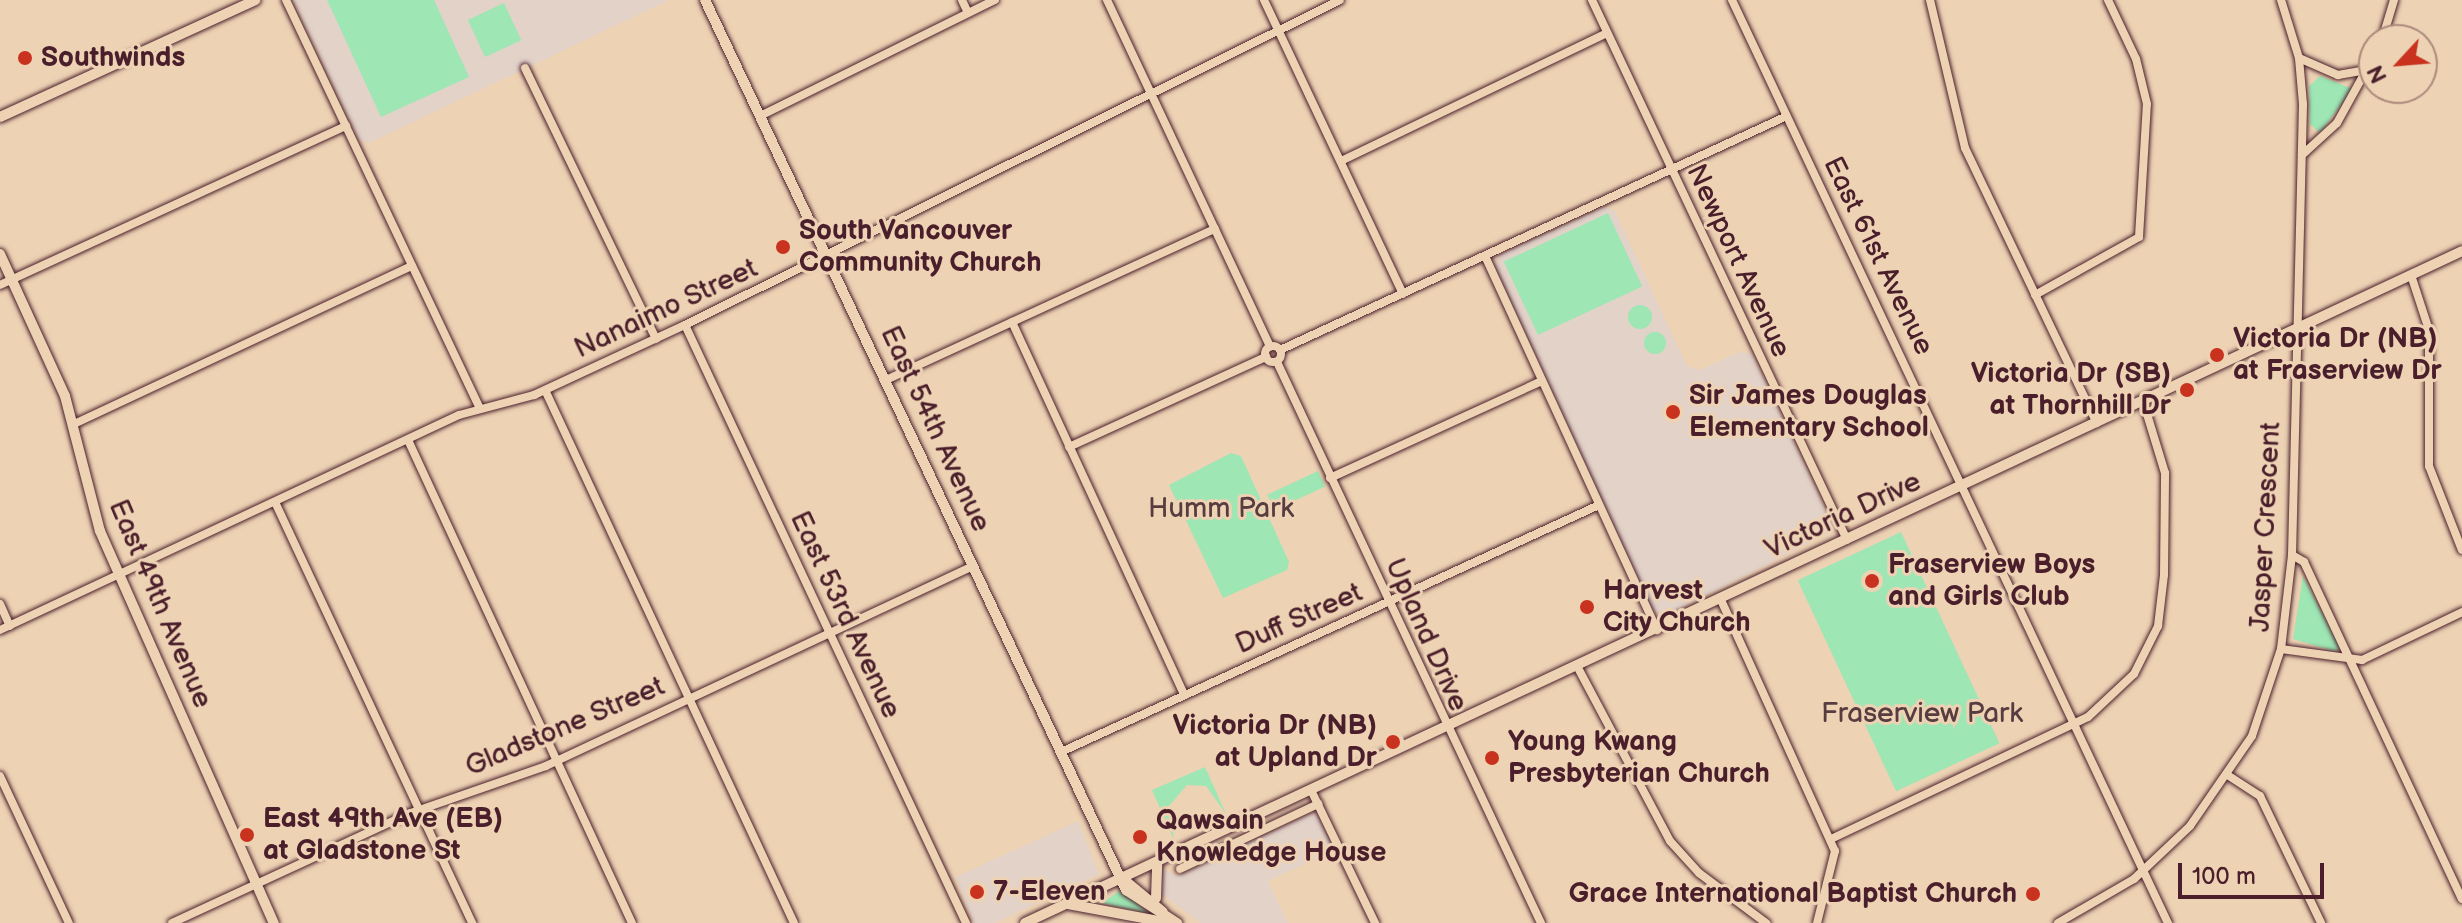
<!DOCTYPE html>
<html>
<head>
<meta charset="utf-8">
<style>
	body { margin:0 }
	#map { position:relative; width:2462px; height:923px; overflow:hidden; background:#edd2b4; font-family:"Balsamiq Sans",sans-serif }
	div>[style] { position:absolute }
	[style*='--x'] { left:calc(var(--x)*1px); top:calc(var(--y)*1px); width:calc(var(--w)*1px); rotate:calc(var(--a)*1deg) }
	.built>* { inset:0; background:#e2d2c8 }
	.green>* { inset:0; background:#9ee6b4; transform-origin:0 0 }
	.round { border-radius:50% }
	.roads { filter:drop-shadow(0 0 2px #4a1f2b) drop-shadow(0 0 2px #4a1f2b) }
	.minor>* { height:8px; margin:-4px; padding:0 4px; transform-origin:4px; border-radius:4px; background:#edd2b4 }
	.minor>.ring { margin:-4px; padding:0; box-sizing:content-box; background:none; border:8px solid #edd2b4; border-radius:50% }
	.tertiary>* { height:10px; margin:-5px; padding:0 5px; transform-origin:5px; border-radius:5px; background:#edd2b4 }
	.dots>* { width:22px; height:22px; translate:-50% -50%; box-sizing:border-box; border:4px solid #edd2b4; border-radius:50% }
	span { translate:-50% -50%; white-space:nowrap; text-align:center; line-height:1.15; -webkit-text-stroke:6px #edd2b4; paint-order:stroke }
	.poi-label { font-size:28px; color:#4a1f2b; font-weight:700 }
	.left { translate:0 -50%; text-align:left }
	.right { translate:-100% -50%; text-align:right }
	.street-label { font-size:28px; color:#4a1f2b }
	.park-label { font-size:28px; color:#573d40 }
	.north { position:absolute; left:2358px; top:24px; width:80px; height:80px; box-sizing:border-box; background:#edd2b4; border:2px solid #ac8a7d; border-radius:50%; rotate:244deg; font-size:22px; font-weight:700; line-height:32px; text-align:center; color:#4a1f2b }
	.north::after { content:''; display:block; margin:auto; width:28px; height:36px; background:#c8321e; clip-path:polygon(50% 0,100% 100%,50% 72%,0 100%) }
	.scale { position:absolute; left:2178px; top:863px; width:146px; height:36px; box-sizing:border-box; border:4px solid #4a1f2b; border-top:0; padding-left:10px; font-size:24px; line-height:28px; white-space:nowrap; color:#4a1f2b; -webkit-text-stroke:6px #edd2b4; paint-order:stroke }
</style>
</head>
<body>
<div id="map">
	<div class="built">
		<i style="clip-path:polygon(293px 0,669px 0,369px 143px,359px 139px)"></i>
		<i style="clip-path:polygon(1604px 207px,1615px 211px,1687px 366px,1700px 370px,1740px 352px,1752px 354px,1835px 530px,1664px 616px,1653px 611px,1495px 266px,1499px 255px)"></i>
		<i style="clip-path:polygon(1315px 812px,1331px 842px,1327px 854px,1268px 881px,1288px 923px,1200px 923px,1160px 892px,1163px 869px,1178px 876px)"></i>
		<i style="clip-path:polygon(1078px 821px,1099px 874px,995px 923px,974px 923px,956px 877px)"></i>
	</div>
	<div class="green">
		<i style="clip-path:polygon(327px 0,434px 0,469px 77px,381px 117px)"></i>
		<i style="left:504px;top:3px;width:41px;height:40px;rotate:65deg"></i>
		<i style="clip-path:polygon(2320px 76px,2353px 89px,2320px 133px,2310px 124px,2309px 86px)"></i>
		<i style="left:1608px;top:213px;width:81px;height:115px;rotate:65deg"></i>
		<i class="round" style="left:1628px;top:305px;width:24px;height:24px"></i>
		<i class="round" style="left:1644px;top:332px;width:22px;height:22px"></i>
		<i style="clip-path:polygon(1231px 453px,1241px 456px,1289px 562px,1287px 570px,1223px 598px,1169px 485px)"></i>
		<i style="left:1318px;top:471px;width:17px;height:56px;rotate:65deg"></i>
		<i style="left:1901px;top:532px;width:233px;height:114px;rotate:65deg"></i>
		<i style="clip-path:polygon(2303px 576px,2339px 646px,2337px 652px,2293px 639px)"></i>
		<i style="clip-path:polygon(1205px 767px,1226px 814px,1206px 786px,1187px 785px,1169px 806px,1174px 840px,1152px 790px)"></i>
		<i style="clip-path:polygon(1119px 891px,1150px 913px,1151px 914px,1102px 903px)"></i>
	</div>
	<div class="roads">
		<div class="minor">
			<i style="--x:286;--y:0;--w:452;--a:64.6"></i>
			<i style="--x:962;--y:0;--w:14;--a:65"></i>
			<i style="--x:1107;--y:0;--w:383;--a:64.8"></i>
			<i style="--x:1264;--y:0;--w:325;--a:64.7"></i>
			<i style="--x:1592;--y:0;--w:597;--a:64.72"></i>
			<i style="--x:1732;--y:0;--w:1021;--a:64.72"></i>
			<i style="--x:1930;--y:0;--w:152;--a:76.7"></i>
			<i style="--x:1965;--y:148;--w:305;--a:64.4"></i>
			<i style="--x:2382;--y:40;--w:42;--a:-73.3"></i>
			<i style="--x:2299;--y:58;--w:43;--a:23.6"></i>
			<i style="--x:2338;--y:75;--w:29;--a:-10"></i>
			<i style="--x:525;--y:68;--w:301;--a:64.2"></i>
			<i style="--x:760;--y:116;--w:262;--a:-26.3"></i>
			<i style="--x:2302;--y:155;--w:47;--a:-42.4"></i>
			<i style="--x:2337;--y:123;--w:77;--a:-61.1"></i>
			<i style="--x:1341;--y:161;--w:295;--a:-25.7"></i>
			<i style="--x:1485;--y:256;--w:412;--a:65.3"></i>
			<i style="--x:2411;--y:275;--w:58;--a:71.9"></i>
			<i style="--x:2429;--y:330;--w:136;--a:90"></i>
			<i style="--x:2429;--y:466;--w:90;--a:68.6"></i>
			<i style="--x:0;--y:285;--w:381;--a:-24.7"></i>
			<i style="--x:2035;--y:295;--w:119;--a:-29.1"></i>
			<i style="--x:2139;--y:237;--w:133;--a:-86.6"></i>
			<i style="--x:2147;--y:104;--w:46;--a:-103.7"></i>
			<i style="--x:2136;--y:59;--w:65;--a:-115.4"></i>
			<i style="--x:1012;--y:322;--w:411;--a:65.2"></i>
			<i style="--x:685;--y:325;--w:661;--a:64.83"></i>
			<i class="ring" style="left:1265px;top:346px;width:8px;height:8px"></i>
			<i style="--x:1280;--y:350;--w:558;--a:-24.78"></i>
			<i style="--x:1277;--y:362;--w:620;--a:64.8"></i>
			<i style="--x:886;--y:380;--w:362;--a:-24.7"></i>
			<i style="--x:545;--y:390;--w:588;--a:64.96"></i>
			<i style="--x:74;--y:424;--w:373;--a:-25.1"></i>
			<i style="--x:408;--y:440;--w:532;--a:65.12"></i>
			<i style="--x:1069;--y:447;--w:217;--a:-24.6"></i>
			<i style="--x:1330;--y:478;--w:233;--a:-24.6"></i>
			<i style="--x:275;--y:502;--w:465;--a:64.9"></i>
			<i style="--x:2292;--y:555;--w:14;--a:30"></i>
			<i style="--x:2304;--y:562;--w:372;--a:64.9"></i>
			<i style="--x:1721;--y:600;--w:276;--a:65.6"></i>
			<i style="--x:1835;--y:851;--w:74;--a:104"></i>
			<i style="--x:0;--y:604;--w:24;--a:66"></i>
			<i style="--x:0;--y:630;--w:507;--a:-25.1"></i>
			<i style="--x:459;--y:415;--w:78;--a:-14.9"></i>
			<i style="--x:534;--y:395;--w:166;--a:-24.9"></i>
			<i style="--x:685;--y:325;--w:731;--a:-26.39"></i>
			<i style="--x:2281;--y:649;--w:82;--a:7.7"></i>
			<i style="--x:2362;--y:660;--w:111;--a:-25.6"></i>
			<i style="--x:1577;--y:666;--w:198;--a:62"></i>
			<i style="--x:1670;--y:841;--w:43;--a:47.8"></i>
			<i style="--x:1699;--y:873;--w:84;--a:36.7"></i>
			<i style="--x:1061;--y:752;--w:592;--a:-24.66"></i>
			<i style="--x:0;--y:776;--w:162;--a:64.9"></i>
			<i style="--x:2229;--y:776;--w:37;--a:33"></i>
			<i style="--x:2260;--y:796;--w:141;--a:64.3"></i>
			<i style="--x:1311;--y:790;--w:148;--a:64.3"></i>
			<i style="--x:1831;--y:839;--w:284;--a:-25.4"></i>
			<i style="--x:2088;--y:717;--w:63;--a:-43.1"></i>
			<i style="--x:2134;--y:674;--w:54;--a:-63.4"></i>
			<i style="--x:2158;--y:626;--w:51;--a:-83.3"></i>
			<i style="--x:2164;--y:575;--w:102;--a:-89.4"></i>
			<i style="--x:2165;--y:473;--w:75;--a:-107"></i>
			<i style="--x:1180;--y:869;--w:153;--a:-25.2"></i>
			<i style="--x:172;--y:923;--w:260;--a:-24.8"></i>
			<i style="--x:408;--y:814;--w:146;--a:-19.2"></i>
			<i style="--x:546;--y:766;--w:472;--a:-25.1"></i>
			<i style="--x:2058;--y:923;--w:88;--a:-30.1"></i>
			<i style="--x:2134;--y:879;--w:77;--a:-43.4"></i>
			<i style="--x:2190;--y:826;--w:109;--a:-55.4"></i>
			<i style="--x:2252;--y:736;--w:92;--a:-71.6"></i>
			<i style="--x:2281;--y:649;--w:95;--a:-83.3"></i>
			<i style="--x:2292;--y:555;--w:451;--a:-88.6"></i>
			<i style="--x:2303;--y:104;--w:46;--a:-95"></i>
			<i style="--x:2299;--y:58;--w:61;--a:-107.2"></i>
		</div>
		<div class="tertiary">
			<i style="--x:705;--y:0;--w:985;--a:64.68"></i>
			<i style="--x:1126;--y:890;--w:61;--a:32.9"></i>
			<i style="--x:0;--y:117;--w:281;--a:-24.6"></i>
			<i style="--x:0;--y:254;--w:156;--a:65.4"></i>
			<i style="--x:65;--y:396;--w:139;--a:75.5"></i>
			<i style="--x:100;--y:531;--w:429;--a:66.1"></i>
			<i style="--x:1122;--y:878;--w:53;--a:39.7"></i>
			<i style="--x:1156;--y:898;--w:36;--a:-88"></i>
			<i style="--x:1068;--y:904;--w:104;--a:10.6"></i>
			<i style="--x:1025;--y:923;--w:1586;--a:-25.06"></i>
		</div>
	</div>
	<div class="dots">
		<i style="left:25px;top:58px;background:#c8321e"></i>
		<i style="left:783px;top:247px;background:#c8321e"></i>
		<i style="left:2217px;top:355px;background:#c8321e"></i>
		<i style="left:2187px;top:390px;background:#c8321e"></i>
		<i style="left:1673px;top:412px;background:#c8321e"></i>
		<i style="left:1872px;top:581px;background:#c8321e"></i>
		<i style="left:1587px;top:607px;background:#c8321e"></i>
		<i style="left:1393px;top:742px;background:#c8321e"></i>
		<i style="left:1492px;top:758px;background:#c8321e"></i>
		<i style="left:247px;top:835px;background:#c8321e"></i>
		<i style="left:1140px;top:837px;background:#c8321e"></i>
		<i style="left:977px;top:892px;background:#c8321e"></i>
		<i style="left:2033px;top:894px;background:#c8321e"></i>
	</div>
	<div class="poi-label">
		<span class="left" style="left:41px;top:58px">Southwinds</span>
		<span class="left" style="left:799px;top:247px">South Vancouver<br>Community Church</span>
		<span class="left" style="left:2233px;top:355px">Victoria Dr (NB)<br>at Fraserview Dr</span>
		<span class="right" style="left:2171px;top:390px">Victoria Dr (SB)<br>at Thornhill Dr</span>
		<span class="left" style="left:1689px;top:412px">Sir James Douglas<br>Elementary School</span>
		<span class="left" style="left:1888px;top:581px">Fraserview Boys<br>and Girls Club</span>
		<span class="left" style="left:1603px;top:607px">Harvest<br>City Church</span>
		<span class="right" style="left:1377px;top:742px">Victoria Dr (NB)<br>at Upland Dr</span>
		<span class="left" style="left:1508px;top:758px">Young Kwang<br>Presbyterian Church</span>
		<span class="left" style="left:263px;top:835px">East 49th Ave (EB)<br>at Gladstone St</span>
		<span class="left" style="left:1156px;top:837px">Qawsain<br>Knowledge House</span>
		<span class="left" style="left:993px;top:892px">7-Eleven</span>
		<span class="right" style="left:2017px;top:894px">Grace International Baptist Church</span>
	</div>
	<div class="street-label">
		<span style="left:1878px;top:256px;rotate:64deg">East 61st Avenue</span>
		<span style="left:1738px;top:261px;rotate:65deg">Newport Avenue</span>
		<span style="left:666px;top:309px;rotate:-25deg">Nanaimo Street</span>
		<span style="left:935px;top:429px;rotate:65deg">East 54th Avenue</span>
		<span style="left:1843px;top:516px;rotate:-25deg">Victoria Drive</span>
		<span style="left:2266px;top:527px;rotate:-87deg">Jasper Crescent</span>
		<span style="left:160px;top:604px;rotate:67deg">East 49th Avenue</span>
		<span style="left:845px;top:615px;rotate:65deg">East 53rd Avenue</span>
		<span style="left:1299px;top:619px;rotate:-24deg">Duff Street</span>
		<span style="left:1426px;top:635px;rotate:66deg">Upland Drive</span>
		<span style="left:565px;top:727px;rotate:-23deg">Gladstone Street</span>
	</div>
	<div class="park-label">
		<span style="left:1221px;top:509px">Humm Park</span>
		<span style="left:1922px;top:714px">Fraserview Park</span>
	</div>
	<div class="north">N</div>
	<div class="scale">100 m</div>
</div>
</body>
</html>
